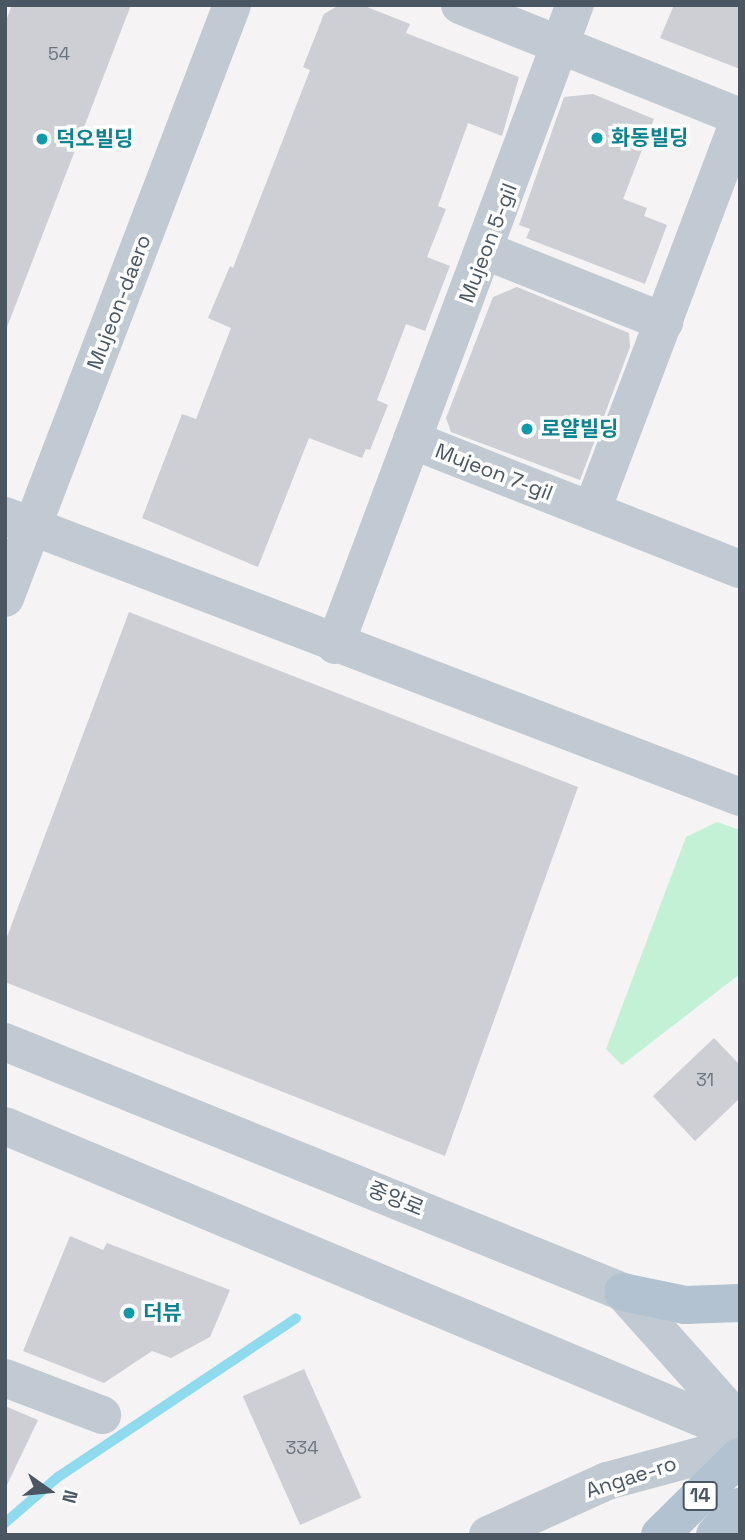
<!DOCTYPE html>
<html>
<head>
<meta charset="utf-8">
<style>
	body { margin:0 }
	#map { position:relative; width:745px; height:1540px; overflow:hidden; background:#f5f3f3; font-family:"Space Grotesk","Noto Sans KR",sans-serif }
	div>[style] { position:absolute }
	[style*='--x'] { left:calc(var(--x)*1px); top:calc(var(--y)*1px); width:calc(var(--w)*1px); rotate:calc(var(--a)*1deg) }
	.green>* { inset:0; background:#c3f1d5 }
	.stream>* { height:10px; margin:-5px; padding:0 5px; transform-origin:5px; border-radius:5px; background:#90daee }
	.building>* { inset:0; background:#cdcfd5; transform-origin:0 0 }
	.minor>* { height:38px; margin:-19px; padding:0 19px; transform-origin:19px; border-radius:19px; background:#c1cad2 }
	.major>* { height:38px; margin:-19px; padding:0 19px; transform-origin:19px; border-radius:19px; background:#b3c2d1 }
	.dots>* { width:19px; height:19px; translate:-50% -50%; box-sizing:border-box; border:4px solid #fff; border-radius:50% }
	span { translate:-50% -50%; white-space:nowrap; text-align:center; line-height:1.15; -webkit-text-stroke:7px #fff; paint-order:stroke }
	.number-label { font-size:18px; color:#6b747e }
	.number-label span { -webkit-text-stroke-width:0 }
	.shield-label span { padding:2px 5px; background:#fff; border:2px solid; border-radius:5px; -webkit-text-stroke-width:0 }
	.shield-label { font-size:19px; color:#4a5661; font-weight:700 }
	.culture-label { font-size:21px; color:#0d838f; font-weight:700 }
	.left { translate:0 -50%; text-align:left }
	.street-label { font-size:21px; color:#4a5661 }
	.frame { position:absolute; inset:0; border:7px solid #4a5661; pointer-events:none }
	.north { position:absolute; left:14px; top:1456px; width:70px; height:70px; -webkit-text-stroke:5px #fff; paint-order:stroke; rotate:105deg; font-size:19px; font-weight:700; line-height:28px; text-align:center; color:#4a5661 }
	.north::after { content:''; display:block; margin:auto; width:24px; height:32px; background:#4a5661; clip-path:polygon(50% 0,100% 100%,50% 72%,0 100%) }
</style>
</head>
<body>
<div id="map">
	<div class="green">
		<i style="clip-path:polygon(717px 822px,740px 830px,740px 974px,622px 1065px,606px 1049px,686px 837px)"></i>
	</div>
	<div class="stream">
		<i style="--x:5;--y:1523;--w:70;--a:-41"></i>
		<i style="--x:58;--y:1477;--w:286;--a:-33.7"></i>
	</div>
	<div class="building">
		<i style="clip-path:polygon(12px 5px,131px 5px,7px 327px,5px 23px)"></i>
		<i style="clip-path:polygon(339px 5px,362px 5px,410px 24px,406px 33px,519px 77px,502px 136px,468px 123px,438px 206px,446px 209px,427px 257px,450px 266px,425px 331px,406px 324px,377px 400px,388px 405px,370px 450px,366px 449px,362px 458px,309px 438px,258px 567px,142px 518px,182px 414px,196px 419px,231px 328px,208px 318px,230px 266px,233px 268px,310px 70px,303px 67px,324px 14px)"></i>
		<i style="clip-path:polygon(674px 5px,740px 5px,740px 69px,660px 38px)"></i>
		<i style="clip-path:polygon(593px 94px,654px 119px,623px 199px,647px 208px,644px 216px,667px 225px,645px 284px,526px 238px,530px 229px,519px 225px,564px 97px)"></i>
		<i style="clip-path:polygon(517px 287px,629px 333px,630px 347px,580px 480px,451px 432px,446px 418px,493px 297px)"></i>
		<i style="clip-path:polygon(129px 612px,578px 787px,445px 1156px,5px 982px,5px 942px)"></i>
		<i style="clip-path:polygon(714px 1038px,740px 1065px,740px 1098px,695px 1141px,653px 1096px)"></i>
		<i style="clip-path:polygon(70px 1236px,103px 1250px,107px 1243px,230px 1290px,210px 1337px,171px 1358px,152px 1351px,104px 1383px,23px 1351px)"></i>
		<i style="left:304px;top:1369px;width:141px;height:67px;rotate:66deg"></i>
		<i style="clip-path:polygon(5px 1406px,38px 1420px,5px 1489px)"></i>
	</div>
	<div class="minor">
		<i style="--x:460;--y:5;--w:302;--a:21.8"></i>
		<i style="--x:486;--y:251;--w:192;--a:21.7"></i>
		<i style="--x:412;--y:440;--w:465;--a:-69.5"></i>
		<i style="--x:592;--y:510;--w:418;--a:-69.3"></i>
		<i style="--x:5;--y:516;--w:787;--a:20.92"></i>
		<i style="--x:5;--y:598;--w:635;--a:-69.05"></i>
		<i style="--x:335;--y:645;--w:219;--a:-69.4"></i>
		<i style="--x:412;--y:440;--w:352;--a:21.5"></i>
		<i style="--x:5;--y:1042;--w:667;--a:22.02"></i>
		<i style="--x:623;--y:1292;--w:176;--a:48.2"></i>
		<i style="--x:5;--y:1126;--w:797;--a:22.74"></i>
		<i style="--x:5;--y:1378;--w:104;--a:20.9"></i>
		<i style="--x:488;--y:1535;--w:131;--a:-24.4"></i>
		<i style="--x:607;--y:1481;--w:138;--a:-15.1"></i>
	</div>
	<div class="major">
		<i style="--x:623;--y:1292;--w:63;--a:11.8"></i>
		<i style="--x:685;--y:1305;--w:55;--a:-2.1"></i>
		<i style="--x:660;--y:1535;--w:112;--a:-44.6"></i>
		<i style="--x:715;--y:1535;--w:38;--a:-48"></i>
	</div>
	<div class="dots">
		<i style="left:597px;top:138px;background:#0f9aa8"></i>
		<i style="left:42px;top:139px;background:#0f9aa8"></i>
		<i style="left:527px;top:429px;background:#0f9aa8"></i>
		<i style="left:129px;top:1313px;background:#0f9aa8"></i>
	</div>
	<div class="number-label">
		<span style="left:59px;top:54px">54</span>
		<span style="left:705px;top:1080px">31</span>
		<span style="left:302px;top:1448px">334</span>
	</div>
	<div class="shield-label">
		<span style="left:700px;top:1496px">14</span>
	</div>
	<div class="culture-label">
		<span class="left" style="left:611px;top:138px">화동빌딩</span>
		<span class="left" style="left:56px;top:139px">덕오빌딩</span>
		<span class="left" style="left:541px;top:429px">로얄빌딩</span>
		<span class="left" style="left:143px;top:1313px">더뷰</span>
	</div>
	<div class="street-label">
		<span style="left:488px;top:243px;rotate:-69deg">Mujeon 5-gil</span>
		<span style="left:119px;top:302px;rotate:-69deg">Mujeon-daero</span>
		<span style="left:494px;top:472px;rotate:21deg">Mujeon 7-gil</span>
		<span style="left:396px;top:1199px;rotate:22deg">중앙로</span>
		<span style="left:631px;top:1477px;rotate:-18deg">Angae-ro</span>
	</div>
	<div class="frame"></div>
	<div class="north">N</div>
</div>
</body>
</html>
